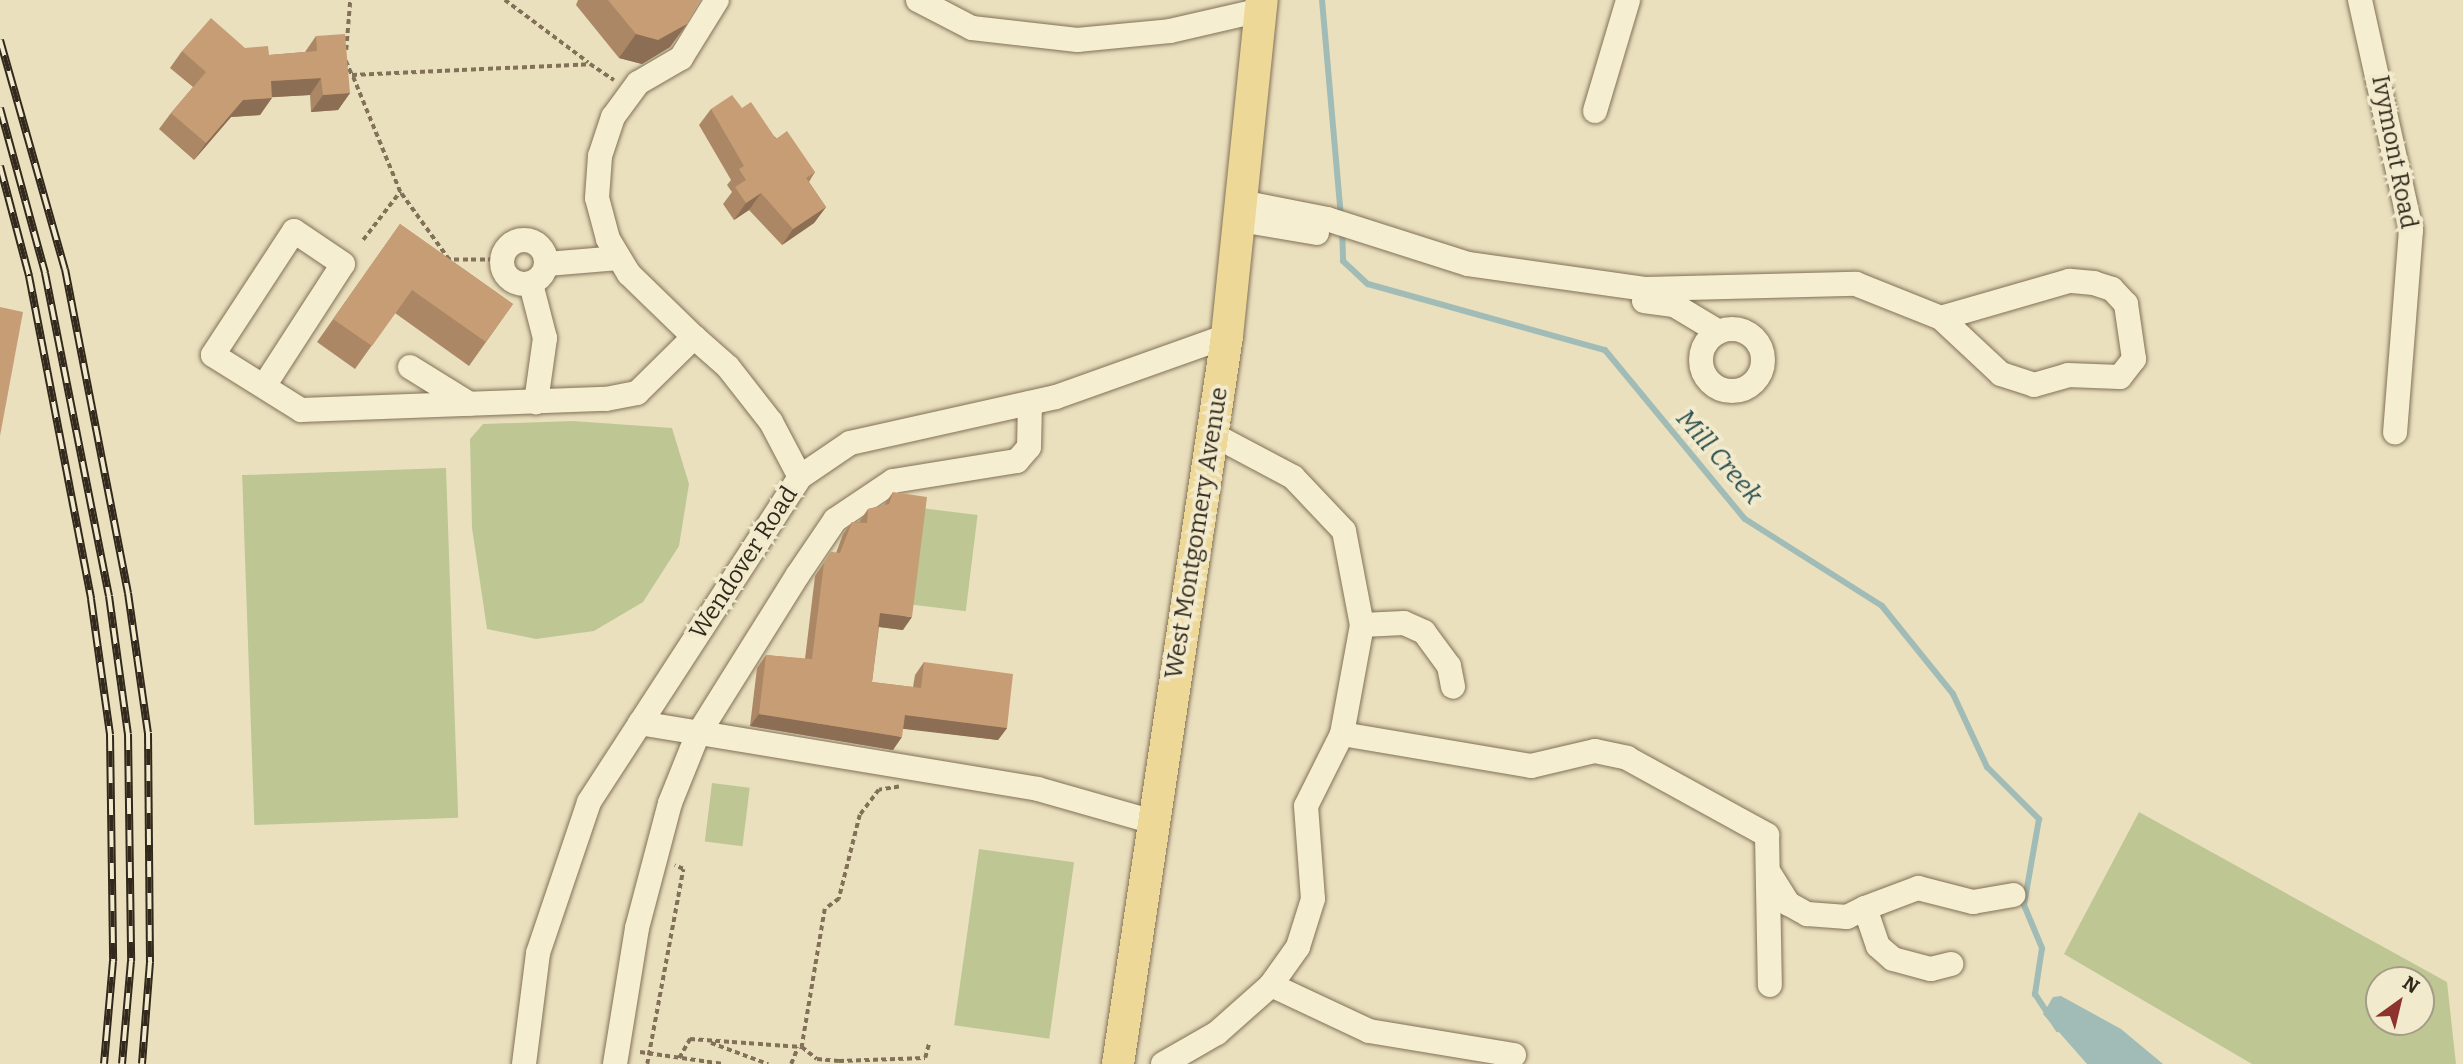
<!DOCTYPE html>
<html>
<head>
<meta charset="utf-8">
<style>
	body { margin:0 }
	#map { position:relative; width:2463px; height:1064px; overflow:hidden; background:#eae0be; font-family:Bitter,serif }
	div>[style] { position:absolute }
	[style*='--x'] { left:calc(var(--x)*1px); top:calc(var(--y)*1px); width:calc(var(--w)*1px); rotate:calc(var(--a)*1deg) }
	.green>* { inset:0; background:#bec794; transform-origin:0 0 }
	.water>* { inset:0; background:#a1bcb6 }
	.stream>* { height:6px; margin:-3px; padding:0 3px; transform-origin:3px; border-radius:3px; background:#a1bcb6 }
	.path>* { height:3.5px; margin-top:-1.75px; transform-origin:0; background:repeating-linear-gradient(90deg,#827158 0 5px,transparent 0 8.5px) }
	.roads { filter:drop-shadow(0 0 2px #827158) drop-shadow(0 0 2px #827158) }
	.minor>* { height:24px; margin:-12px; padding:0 12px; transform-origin:12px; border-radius:12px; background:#f6eed1 }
	.minor>.ring { margin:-12px; padding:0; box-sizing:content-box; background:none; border:24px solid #f6eed1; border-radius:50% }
	.major>* { height:32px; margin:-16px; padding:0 16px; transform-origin:16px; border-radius:16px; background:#edd897 }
	.rail>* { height:8px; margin-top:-4px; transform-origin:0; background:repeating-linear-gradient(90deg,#f2eacd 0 16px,#32281c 0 32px); box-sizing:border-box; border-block:2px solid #32281c }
	.wall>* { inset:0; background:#ab8765 }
	.shaded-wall>* { inset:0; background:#8b6e53 }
	.building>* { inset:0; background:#c79d76 }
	span { translate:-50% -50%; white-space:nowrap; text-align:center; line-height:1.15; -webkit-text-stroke:7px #f2eacd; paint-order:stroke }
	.street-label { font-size:24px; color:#32281c }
	.water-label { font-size:26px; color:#2c5151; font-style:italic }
	.north { position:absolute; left:2365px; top:966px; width:70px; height:70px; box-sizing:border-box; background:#f2eacd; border:2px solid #a59c86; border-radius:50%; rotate:34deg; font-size:19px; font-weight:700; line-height:28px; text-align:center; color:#32281c }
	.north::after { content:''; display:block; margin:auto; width:24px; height:32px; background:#8d322c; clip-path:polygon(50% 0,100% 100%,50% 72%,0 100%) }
</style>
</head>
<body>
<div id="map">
	<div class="green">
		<i style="clip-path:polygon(573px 421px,672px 428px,689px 484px,679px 546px,643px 602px,594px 631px,536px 639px,487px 629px,472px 528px,470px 439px,483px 424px)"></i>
		<i style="left:446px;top:468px;width:350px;height:204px;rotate:88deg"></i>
		<i style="left:921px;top:508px;width:57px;height:97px;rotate:7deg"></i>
		<i style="left:712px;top:783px;width:38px;height:59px;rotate:7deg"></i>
		<i style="clip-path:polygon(evenodd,2139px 812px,2447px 982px,2456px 1064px,2252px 1064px,2064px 954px,2139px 812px,2379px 980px,2421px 980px,2421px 1022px,2379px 1022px,2379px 980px)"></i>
		<i style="left:979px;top:849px;width:96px;height:178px;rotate:8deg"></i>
	</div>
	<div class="water">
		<i style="clip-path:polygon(2061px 996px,2121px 1029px,2163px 1064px,2087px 1064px,2043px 1014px,2053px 997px)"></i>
	</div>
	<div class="stream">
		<i style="--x:1322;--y:0;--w:218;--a:85"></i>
		<i style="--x:1342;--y:228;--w:33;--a:88"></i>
		<i style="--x:1343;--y:261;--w:34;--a:43"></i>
		<i style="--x:1368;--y:284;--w:246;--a:15.6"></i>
		<i style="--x:1605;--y:350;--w:219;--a:50.4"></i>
		<i style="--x:1745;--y:519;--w:162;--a:32.4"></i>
		<i style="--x:1882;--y:606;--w:113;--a:51.1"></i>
		<i style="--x:1953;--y:694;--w:81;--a:65"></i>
		<i style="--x:1987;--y:767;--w:74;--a:45"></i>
		<i style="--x:2039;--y:819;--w:87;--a:99.9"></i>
		<i style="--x:2024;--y:905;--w:47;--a:67.3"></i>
		<i style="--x:2042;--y:948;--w:47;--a:98.7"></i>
		<i style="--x:2035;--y:994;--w:42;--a:56.7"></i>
	</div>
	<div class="path">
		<i style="--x:505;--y:0;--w:104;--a:36.8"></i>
		<i style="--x:346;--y:50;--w:50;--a:-85.4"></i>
		<i style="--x:346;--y:61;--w:15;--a:67"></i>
		<i style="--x:363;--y:240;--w:61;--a:-52.4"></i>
		<i style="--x:502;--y:260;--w:53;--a:180"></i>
		<i style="--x:449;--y:260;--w:84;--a:-125.8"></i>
		<i style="--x:400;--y:192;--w:126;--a:-112.3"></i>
		<i style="--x:352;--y:75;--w:238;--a:-2.6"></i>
		<i style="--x:590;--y:64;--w:29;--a:34"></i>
		<i style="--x:899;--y:787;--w:20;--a:171"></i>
		<i style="--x:879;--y:790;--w:31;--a:127"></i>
		<i style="--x:860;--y:815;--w:87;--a:104"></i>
		<i style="--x:839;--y:899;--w:17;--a:144"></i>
		<i style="--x:825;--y:909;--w:140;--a:99.5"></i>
		<i style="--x:802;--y:1047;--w:19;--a:39"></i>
		<i style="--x:817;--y:1059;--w:22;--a:5"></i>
		<i style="--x:839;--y:1061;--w:86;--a:-2"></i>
		<i style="--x:925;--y:1058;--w:16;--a:-75"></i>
		<i style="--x:711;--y:1043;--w:61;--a:20.2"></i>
		<i style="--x:640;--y:1052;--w:84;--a:8.2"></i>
		<i style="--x:679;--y:1058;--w:22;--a:-60"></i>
		<i style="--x:690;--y:1039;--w:112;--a:4.1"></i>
		<i style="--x:647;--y:1064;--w:198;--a:-79.5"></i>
		<i style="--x:683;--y:869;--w:9;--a:-159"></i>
		<i style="--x:791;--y:1064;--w:18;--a:-68"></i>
	</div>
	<div class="roads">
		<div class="minor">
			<i style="--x:918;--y:0;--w:61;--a:27.4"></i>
			<i style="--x:972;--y:28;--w:106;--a:6.5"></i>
			<i style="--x:1077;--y:40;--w:93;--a:-5.5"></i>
			<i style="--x:1170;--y:31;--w:93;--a:-13"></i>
			<i style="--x:2360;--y:0;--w:236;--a:77.5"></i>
			<i style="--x:2411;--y:230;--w:203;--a:94.5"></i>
			<i style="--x:1595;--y:111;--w:116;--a:-73.4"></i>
			<i style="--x:1241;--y:202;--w:88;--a:11.2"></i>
			<i style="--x:1327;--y:219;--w:148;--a:17.7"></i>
			<i style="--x:1468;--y:264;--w:180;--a:8"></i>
			<i style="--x:1646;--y:289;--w:210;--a:-1.4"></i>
			<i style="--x:1856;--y:284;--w:92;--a:21.8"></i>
			<i style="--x:1941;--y:318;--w:82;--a:43"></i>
			<i style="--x:2001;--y:374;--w:35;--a:18"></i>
			<i style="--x:2034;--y:385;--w:35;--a:-16"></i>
			<i style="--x:2068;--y:375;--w:52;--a:2.2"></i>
			<i style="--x:2120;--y:377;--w:23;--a:-52"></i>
			<i style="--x:2134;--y:359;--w:56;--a:-98.3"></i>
			<i style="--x:2126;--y:304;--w:21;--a:-133"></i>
			<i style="--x:2112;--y:289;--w:19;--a:-162"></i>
			<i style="--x:2094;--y:283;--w:25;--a:-175"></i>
			<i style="--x:2069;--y:281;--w:133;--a:163.9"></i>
			<i style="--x:1240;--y:220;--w:78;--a:9.6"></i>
			<i class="ring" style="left:502px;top:240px;width:20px;height:20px"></i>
			<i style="--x:547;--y:264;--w:72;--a:-4.8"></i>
			<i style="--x:531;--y:284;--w:56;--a:75.5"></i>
			<i style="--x:545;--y:338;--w:65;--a:98"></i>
			<i style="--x:1644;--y:301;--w:30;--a:8"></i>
			<i style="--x:1674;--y:305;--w:52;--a:31"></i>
			<i class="ring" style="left:1701px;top:329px;width:38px;height:38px"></i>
			<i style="--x:694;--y:337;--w:91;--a:-135.9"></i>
			<i style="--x:629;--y:274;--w:41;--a:-121"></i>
			<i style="--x:608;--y:239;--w:42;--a:-105"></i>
			<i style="--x:597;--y:198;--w:42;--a:-85.9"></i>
			<i style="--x:600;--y:156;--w:41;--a:-71.6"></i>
			<i style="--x:613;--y:117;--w:42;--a:-53.7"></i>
			<i style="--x:638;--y:83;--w:50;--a:-30.2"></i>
			<i style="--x:681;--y:58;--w:68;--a:-58.2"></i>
			<i style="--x:410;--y:367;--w:70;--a:31.7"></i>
			<i style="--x:264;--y:386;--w:145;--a:-57.1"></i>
			<i style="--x:343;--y:264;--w:59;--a:-146"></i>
			<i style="--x:294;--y:231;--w:148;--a:123.2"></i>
			<i style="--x:213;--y:355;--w:104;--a:32"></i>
			<i style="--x:301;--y:410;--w:305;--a:-2.1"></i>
			<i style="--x:606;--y:399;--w:32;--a:-11"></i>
			<i style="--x:637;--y:393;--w:80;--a:-44.5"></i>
			<i style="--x:694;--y:337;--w:45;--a:41.4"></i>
			<i style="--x:728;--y:367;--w:70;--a:52"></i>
			<i style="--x:771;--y:422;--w:62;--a:62.2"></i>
			<i style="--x:1212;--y:434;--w:92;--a:28"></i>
			<i style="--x:1293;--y:477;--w:74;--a:46.6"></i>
			<i style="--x:1344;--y:531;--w:96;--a:79.2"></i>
			<i style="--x:1362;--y:625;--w:111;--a:100.4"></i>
			<i style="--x:1342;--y:734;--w:80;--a:116.6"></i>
			<i style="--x:1306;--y:806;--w:93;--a:85.7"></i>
			<i style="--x:1313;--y:899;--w:50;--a:107.4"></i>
			<i style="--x:1298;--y:947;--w:47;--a:125.4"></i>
			<i style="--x:1271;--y:985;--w:108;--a:25.1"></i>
			<i style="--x:1369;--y:1031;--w:147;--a:9.4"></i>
			<i style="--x:1362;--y:625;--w:42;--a:-2.7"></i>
			<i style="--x:1404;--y:623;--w:22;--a:24"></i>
			<i style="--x:1424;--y:632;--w:42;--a:53.7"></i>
			<i style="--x:1449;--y:666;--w:21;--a:79"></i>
			<i style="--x:640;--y:723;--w:403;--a:9.4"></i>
			<i style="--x:1038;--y:789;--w:121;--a:15.9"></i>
			<i style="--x:1342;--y:734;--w:192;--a:9.6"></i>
			<i style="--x:1531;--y:766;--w:66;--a:-13.2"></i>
			<i style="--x:1595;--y:751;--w:33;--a:12"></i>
			<i style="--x:1627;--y:758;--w:160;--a:28.8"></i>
			<i style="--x:1767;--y:835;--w:150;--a:88.9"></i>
			<i style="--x:1768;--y:871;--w:39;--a:58"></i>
			<i style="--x:1789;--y:904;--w:21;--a:29"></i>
			<i style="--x:1807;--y:914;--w:40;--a:4.3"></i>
			<i style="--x:1847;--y:917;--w:20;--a:-27"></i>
			<i style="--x:1865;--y:908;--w:40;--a:71.1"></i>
			<i style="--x:1878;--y:946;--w:20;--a:41"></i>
			<i style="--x:1893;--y:959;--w:39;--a:15"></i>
			<i style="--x:1931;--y:969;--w:21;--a:-14"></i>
			<i style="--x:1865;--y:908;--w:57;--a:-20.7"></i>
			<i style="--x:1918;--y:888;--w:57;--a:14.3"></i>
			<i style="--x:1973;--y:902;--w:41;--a:-9.9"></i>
			<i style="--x:524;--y:1064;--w:112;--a:-82.8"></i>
			<i style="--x:538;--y:953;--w:159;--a:-71.3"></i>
			<i style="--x:589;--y:802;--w:387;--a:-57"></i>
			<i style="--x:800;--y:477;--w:60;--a:-34.2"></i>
			<i style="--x:850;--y:443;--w:211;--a:-12.6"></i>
			<i style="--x:1056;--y:397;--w:182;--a:-19.6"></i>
			<i style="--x:615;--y:1064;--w:138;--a:-80.8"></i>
			<i style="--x:637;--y:928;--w:129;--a:-75.2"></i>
			<i style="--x:670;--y:803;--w:72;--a:-68.1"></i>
			<i style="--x:697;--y:736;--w:189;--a:-58"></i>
			<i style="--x:797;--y:576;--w:68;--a:-55.8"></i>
			<i style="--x:835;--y:520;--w:70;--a:-33.9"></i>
			<i style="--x:893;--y:481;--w:126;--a:-9.2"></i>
			<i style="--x:1017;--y:461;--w:18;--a:-49"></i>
			<i style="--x:1029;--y:447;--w:44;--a:-88.7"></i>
			<i style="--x:1163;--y:1064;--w:62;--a:-29.9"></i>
			<i style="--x:1217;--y:1033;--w:72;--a:-41.6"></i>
		</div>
		<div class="major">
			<i style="--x:1118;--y:1064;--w:736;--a:-81.48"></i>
			<i style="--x:1227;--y:336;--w:338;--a:-84.1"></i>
		</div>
	</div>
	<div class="rail">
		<i style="--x:0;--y:40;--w:238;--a:74.2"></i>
		<i style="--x:65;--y:269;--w:330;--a:79"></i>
		<i style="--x:128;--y:593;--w:141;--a:81.9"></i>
		<i style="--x:148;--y:733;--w:229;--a:89.5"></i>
		<i style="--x:150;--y:962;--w:102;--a:94.5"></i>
		<i style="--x:0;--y:108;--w:171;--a:74.7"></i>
		<i style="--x:45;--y:273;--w:329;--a:78.8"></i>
		<i style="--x:109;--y:596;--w:139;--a:82.2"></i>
		<i style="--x:128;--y:734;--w:227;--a:89.2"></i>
		<i style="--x:131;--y:961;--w:103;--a:95"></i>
		<i style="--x:0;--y:166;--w:114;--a:75.2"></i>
		<i style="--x:29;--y:276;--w:329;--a:79.1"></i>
		<i style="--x:91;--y:599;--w:137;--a:82"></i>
		<i style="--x:110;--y:735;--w:226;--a:89.2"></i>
		<i style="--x:113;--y:961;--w:103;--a:95"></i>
	</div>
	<div class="wall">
		<i style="clip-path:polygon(578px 0,700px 0,670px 47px,642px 64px,619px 58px,576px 5px)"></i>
		<i style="clip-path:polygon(316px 36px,350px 93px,338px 110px,311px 112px,310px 95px,272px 97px,260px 115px,231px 117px,194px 160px,159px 129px,171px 113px,193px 87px,170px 68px,182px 51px,245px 48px,269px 55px,305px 52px)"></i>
		<i style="clip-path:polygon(742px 108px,815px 172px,809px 182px,826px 207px,814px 223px,782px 245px,749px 210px,734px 220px,723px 204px,732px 192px,727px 185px,731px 180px,699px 125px,711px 109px)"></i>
		<i style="clip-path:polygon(400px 224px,513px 304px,469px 366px,395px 313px,355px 369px,317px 342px)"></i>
		<i style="clip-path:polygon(893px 492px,903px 630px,879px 627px,872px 682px,913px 687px,915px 675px,924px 662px,1007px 728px,998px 740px,903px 728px,893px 750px,750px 726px,757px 668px,766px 655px,805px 659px,815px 576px,831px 552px,836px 553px,843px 534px,852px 522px,859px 522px,868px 509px,884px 505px)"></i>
	</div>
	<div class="shaded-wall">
		<i style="clip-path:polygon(687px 24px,670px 47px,642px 64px,619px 58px,636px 34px)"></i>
		<i style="clip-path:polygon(321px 78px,310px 95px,259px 98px,271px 81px)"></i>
		<i style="clip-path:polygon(350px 93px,338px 110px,311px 112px,323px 95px)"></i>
		<i style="clip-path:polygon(272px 98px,260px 115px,231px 117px,194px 160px,206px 143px,243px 100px)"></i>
		<i style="clip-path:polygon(761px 193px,749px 210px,734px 220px,746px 203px)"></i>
		<i style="clip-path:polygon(826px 207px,814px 223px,782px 245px,793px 229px)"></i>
		<i style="clip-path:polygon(880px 613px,912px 617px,903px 630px,872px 626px)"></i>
		<i style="clip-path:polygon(759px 714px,902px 737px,893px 750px,750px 726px)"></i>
		<i style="clip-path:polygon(905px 715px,1007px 728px,998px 740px,896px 728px)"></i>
	</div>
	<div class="building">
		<i style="clip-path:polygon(608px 0,700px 0,687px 24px,658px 40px,636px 34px)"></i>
		<i style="clip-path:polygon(211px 18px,245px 48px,268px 46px,269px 55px,317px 51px,316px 36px,345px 34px,350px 93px,323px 95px,321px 78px,271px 81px,272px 98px,243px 100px,206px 143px,171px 113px,206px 72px,182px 51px)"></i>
		<i style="clip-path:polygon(732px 95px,742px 108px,751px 102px,776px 139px,787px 131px,815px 172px,806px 178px,826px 207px,793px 229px,761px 193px,746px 203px,735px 187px,746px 180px,739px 169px,744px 166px,711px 109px)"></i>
		<i style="clip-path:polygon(400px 224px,513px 304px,486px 342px,412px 290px,372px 346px,333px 319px)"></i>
		<i style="clip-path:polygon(0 307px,23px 312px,0 436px)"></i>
		<i style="clip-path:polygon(893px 492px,927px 497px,912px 617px,880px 613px,872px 682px,921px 688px,924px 662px,1013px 674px,1007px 728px,905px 715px,902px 737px,759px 714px,766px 655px,812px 659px,824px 563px,831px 552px,840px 553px,852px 522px,867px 523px,868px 509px,889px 504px)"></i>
	</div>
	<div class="street-label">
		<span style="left:2394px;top:152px;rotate:79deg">Ivymont Road</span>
		<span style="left:1197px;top:533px;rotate:-81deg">West Montgomery Avenue</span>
		<span style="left:744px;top:563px;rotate:-57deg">Wendover Road</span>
	</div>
	<div class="water-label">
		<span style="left:1719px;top:457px;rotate:49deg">Mill Creek</span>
	</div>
	<div class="north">N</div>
</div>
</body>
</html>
